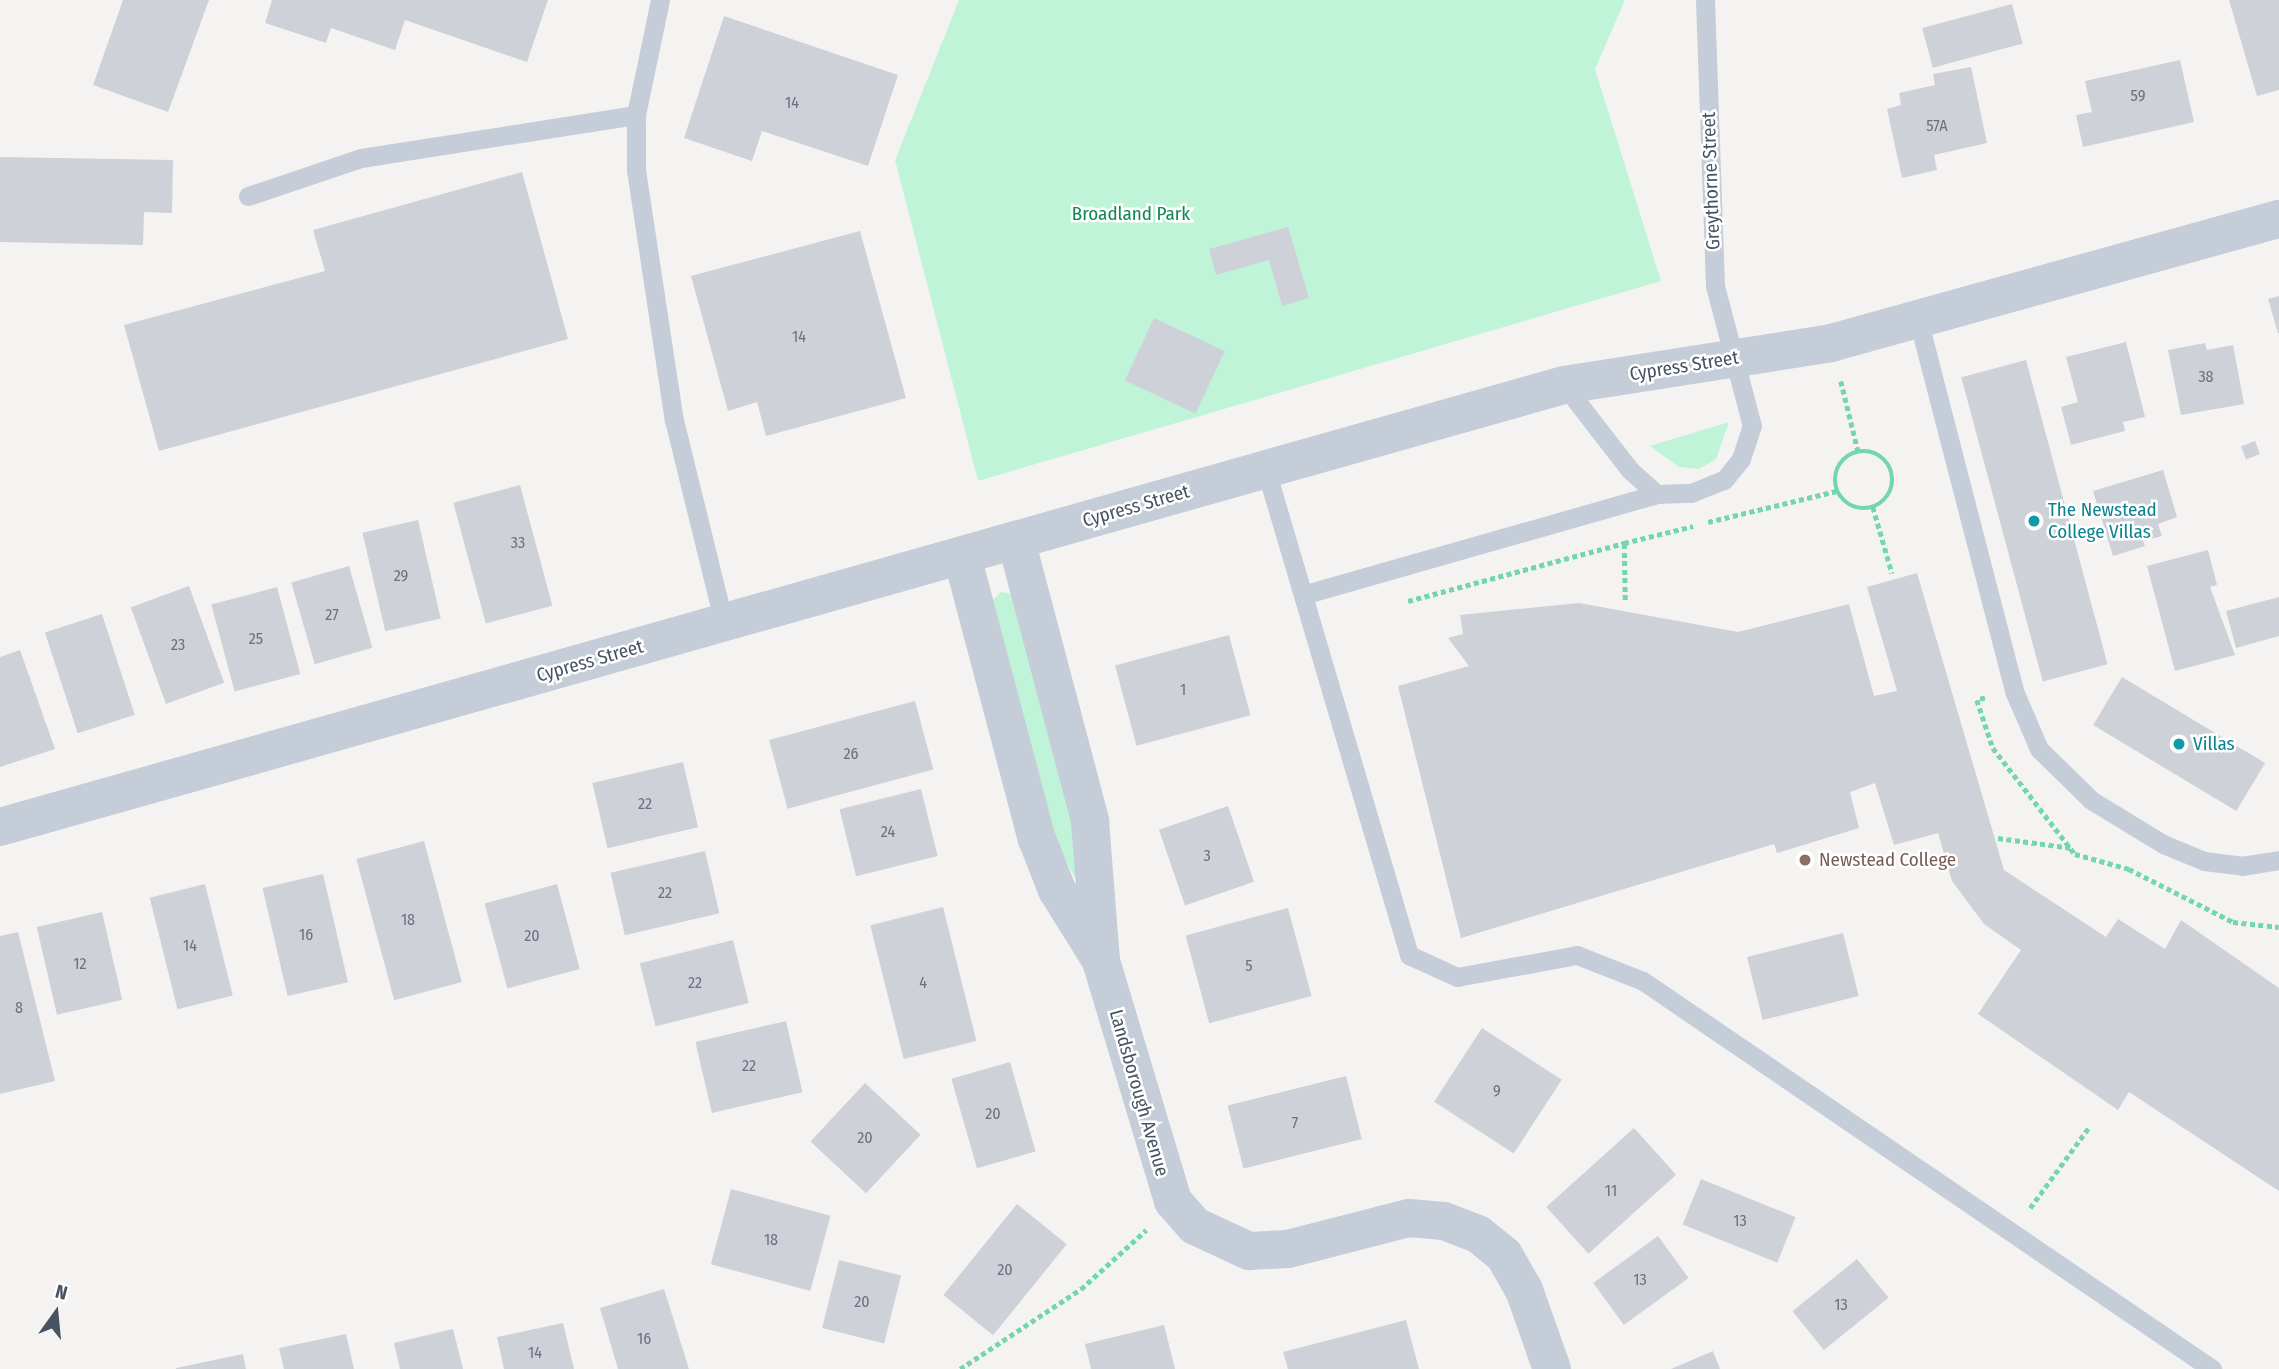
<!DOCTYPE html>
<html>
<head>
<meta charset="utf-8">
<style>
	body { margin:0 }
	#map { position:relative; width:2279px; height:1369px; overflow:hidden; background:#f5f3f2; font-family:"Fira Sans Condensed",sans-serif }
	div>[style] { position:absolute }
	[style*='--x'] { left:calc(var(--x)*1px); top:calc(var(--y)*1px); width:calc(var(--w)*1px); rotate:calc(var(--a)*1deg) }
	.green>* { inset:0; background:#bff4d9 }
	.building>* { inset:0; background:#ced1d8; transform-origin:0 0 }
	.path>* { height:4.5px; margin-top:-2.25px; transform-origin:0; background:repeating-linear-gradient(90deg,#73d6af 0 5px,transparent 0 8.5px) }
	.path>.ring { margin:-2.25px; padding:0; box-sizing:content-box; background:none; border:4.5px solid #73d6af; border-radius:50% }
	.service>* { height:19px; margin:-9.5px; padding:0 9.5px; transform-origin:9.5px; border-radius:9.5px; background:#c5cdd8 }
	.minor>* { height:38px; margin:-19px; padding:0 19px; transform-origin:19px; border-radius:19px; background:#c5cdd8 }
	.dots>* { width:19px; height:19px; translate:-50% -50%; box-sizing:border-box; border:4px solid #fff; border-radius:50% }
	span { translate:-50% -50%; white-space:nowrap; text-align:center; line-height:1.15; -webkit-text-stroke:5px #fff; paint-order:stroke }
	.number-label { font-size:16px; color:#6a7280 }
	.number-label span { -webkit-text-stroke-width:0 }
	.street-label { font-size:19px; color:#485362 }
	.park-label { font-size:19px; color:#0f8757 }
	.culture-label { font-size:19px; color:#0d838f }
	.left { translate:0 -50%; text-align:left }
	.education-label { font-size:19px; color:#785e54 }
	.north { position:absolute; left:21px; top:1278px; width:70px; height:70px; -webkit-text-stroke:5px #fff; paint-order:stroke; rotate:15deg; font-size:19px; font-weight:700; line-height:28px; text-align:center; color:#485362 }
	.north::after { content:''; display:block; margin:auto; width:24px; height:32px; background:#485362; clip-path:polygon(50% 0,100% 100%,50% 72%,0 100%) }
</style>
</head>
<body>
<div id="map">
	<div class="green">
		<i style="clip-path:polygon(959px 0,1625px 0,1595px 69px,1661px 281px,978px 481px,895px 160px)"></i>
		<i style="clip-path:polygon(1729px 422px,1716px 459px,1699px 469px,1679px 467px,1650px 446px)"></i>
		<i style="clip-path:polygon(1001px 592px,1015px 594px,1070px 786px,1083px 894px,1057px 843px,993px 600px)"></i>
	</div>
	<div class="building">
		<i style="clip-path:polygon(123px 0,209px 0,168px 112px,93px 85px)"></i>
		<i style="clip-path:polygon(272px 0,548px 0,527px 62px,405px 20px,395px 50px,331px 28px,326px 43px,265px 23px)"></i>
		<i style="clip-path:polygon(2229px 0,2279px 0,2279px 90px,2257px 96px)"></i>
		<i style="left:2012px;top:4px;width:41px;height:93px;rotate:75deg"></i>
		<i style="clip-path:polygon(724px 16px,898px 75px,868px 166px,762px 131px,752px 161px,684px 138px)"></i>
		<i style="clip-path:polygon(2180px 60px,2194px 122px,2083px 147px,2076px 115px,2092px 112px,2085px 81px)"></i>
		<i style="clip-path:polygon(1971px 67px,1987px 143px,1934px 155px,1937px 170px,1902px 178px,1887px 109px,1901px 105px,1899px 93px,1935px 85px,1933px 74px)"></i>
		<i style="clip-path:polygon(0 157px,173px 160px,172px 213px,144px 212px,143px 245px,0 242px)"></i>
		<i style="clip-path:polygon(522px 172px,568px 339px,159px 451px,124px 325px,325px 271px,313px 230px)"></i>
		<i style="clip-path:polygon(1288px 227px,1309px 298px,1282px 306px,1269px 260px,1216px 275px,1209px 249px)"></i>
		<i style="clip-path:polygon(860px 231px,906px 398px,766px 436px,757px 402px,728px 411px,691px 276px)"></i>
		<i style="clip-path:polygon(2279px 296px,2279px 333px,2278px 333px,2268px 299px)"></i>
		<i style="left:1154px;top:318px;width:78px;height:69px;rotate:25deg"></i>
		<i style="clip-path:polygon(2126px 342px,2145px 417px,2123px 422px,2125px 431px,2071px 445px,2061px 407px,2078px 402px,2066px 357px)"></i>
		<i style="clip-path:polygon(2205px 343px,2207px 350px,2233px 345px,2244px 404px,2181px 415px,2168px 350px)"></i>
		<i style="left:2026px;top:360px;width:315px;height:67px;rotate:75deg"></i>
		<i style="left:2255px;top:441px;width:14px;height:15px;rotate:69deg"></i>
		<i style="clip-path:polygon(2163px 470px,2177px 517px,2158px 524px,2162px 536px,2143px 541px,2145px 546px,2113px 556px,2093px 491px)"></i>
		<i style="left:520px;top:485px;width:125px;height:69px;rotate:75deg"></i>
		<i style="left:418px;top:520px;width:101px;height:57px;rotate:77deg"></i>
		<i style="clip-path:polygon(2208px 550px,2217px 585px,2210px 587px,2235px 655px,2175px 671px,2147px 566px)"></i>
		<i style="left:349px;top:566px;width:85px;height:60px;rotate:74deg"></i>
		<i style="clip-path:polygon(1917px 573px,2004px 870px,2106px 937px,2118px 919px,2165px 949px,2181px 920px,2279px 988px,2279px 1191px,2129px 1092px,2118px 1110px,1978px 1014px,2021px 950px,1984px 924px,1952px 881px,1938px 833px,1894px 845px,1875px 783px,1850px 792px,1859px 828px,1777px 853px,1774px 844px,1461px 938px,1398px 686px,1469px 666px,1448px 638px,1463px 634px,1460px 615px,1579px 603px,1738px 632px,1849px 604px,1874px 696px,1897px 691px,1867px 587px)"></i>
		<i style="left:189px;top:586px;width:103px;height:62px;rotate:70deg"></i>
		<i style="left:277px;top:587px;width:90px;height:68px;rotate:75deg"></i>
		<i style="clip-path:polygon(2279px 597px,2279px 636px,2236px 648px,2226px 611px)"></i>
		<i style="left:102px;top:614px;width:106px;height:60px;rotate:72deg"></i>
		<i style="left:1229px;top:635px;width:83px;height:118px;rotate:75deg"></i>
		<i style="clip-path:polygon(20px 650px,55px 749px,0 767px,0 657px)"></i>
		<i style="left:2122px;top:677px;width:167px;height:56px;rotate:31deg"></i>
		<i style="left:915px;top:701px;width:71px;height:151px;rotate:75deg"></i>
		<i style="left:683px;top:762px;width:67px;height:93px;rotate:77deg"></i>
		<i style="left:921px;top:789px;width:69px;height:84px;rotate:76deg"></i>
		<i style="left:1228px;top:806px;width:80px;height:73px;rotate:71deg"></i>
		<i style="left:424px;top:841px;width:146px;height:70px;rotate:75deg"></i>
		<i style="left:705px;top:851px;width:64px;height:97px;rotate:77deg"></i>
		<i style="left:323px;top:874px;width:111px;height:62px;rotate:77deg"></i>
		<i style="left:205px;top:884px;width:115px;height:57px;rotate:76deg"></i>
		<i style="left:557px;top:884px;width:88px;height:75px;rotate:75deg"></i>
		<i style="left:943px;top:907px;width:138px;height:75px;rotate:76deg"></i>
		<i style="left:1288px;top:908px;width:91px;height:106px;rotate:75deg"></i>
		<i style="left:102px;top:912px;width:90px;height:67px;rotate:77deg"></i>
		<i style="clip-path:polygon(18px 932px,55px 1081px,0 1094px,0 936px)"></i>
		<i style="left:1843px;top:933px;width:65px;height:99px;rotate:76deg"></i>
		<i style="left:733px;top:940px;width:65px;height:96px;rotate:76deg"></i>
		<i style="left:786px;top:1021px;width:73px;height:93px;rotate:77deg"></i>
		<i style="left:1482px;top:1028px;width:95px;height:88px;rotate:33deg"></i>
		<i style="left:1010px;top:1062px;width:93px;height:61px;rotate:74deg"></i>
		<i style="left:1346px;top:1076px;width:65px;height:122px;rotate:76deg"></i>
		<i style="left:865px;top:1083px;width:76px;height:80px;rotate:43deg"></i>
		<i style="left:1634px;top:1128px;width:63px;height:118px;rotate:48deg"></i>
		<i style="left:1701px;top:1179px;width:102px;height:49px;rotate:22deg"></i>
		<i style="left:731px;top:1189px;width:103px;height:78px;rotate:15deg"></i>
		<i style="left:1017px;top:1204px;width:64px;height:117px;rotate:39deg"></i>
		<i style="left:1658px;top:1236px;width:52px;height:80px;rotate:54deg"></i>
		<i style="left:1857px;top:1259px;width:50px;height:83px;rotate:51deg"></i>
		<i style="left:839px;top:1260px;width:64px;height:70px;rotate:14deg"></i>
		<i style="clip-path:polygon(664px 1289px,689px 1369px,618px 1369px,600px 1308px)"></i>
		<i style="clip-path:polygon(1406px 1320px,1419px 1369px,1288px 1369px,1283px 1352px)"></i>
		<i style="clip-path:polygon(563px 1323px,574px 1369px,504px 1369px,497px 1337px)"></i>
		<i style="clip-path:polygon(1164px 1325px,1175px 1369px,1091px 1369px,1085px 1344px)"></i>
		<i style="clip-path:polygon(453px 1329px,463px 1369px,400px 1369px,394px 1343px)"></i>
		<i style="clip-path:polygon(346px 1334px,354px 1369px,284px 1369px,279px 1348px)"></i>
		<i style="clip-path:polygon(1713px 1351px,1720px 1369px,1671px 1369px)"></i>
		<i style="clip-path:polygon(243px 1354px,246px 1369px,176px 1369px,176px 1368px)"></i>
	</div>
	<div class="path">
		<i style="--x:1841;--y:381;--w:72;--a:76.3"></i>
		<i class="ring" style="left:1835px;top:451px;width:53.5px;height:53.5px"></i>
		<i style="--x:1873;--y:507;--w:69;--a:73.9"></i>
		<i style="--x:1708;--y:522;--w:132;--a:-13.6"></i>
		<i style="--x:1625;--y:600;--w:57;--a:-91"></i>
		<i style="--x:1624;--y:543;--w:71;--a:-13.8"></i>
		<i style="--x:1408;--y:601;--w:224;--a:-15"></i>
		<i style="--x:1985;--y:698;--w:8;--a:166"></i>
		<i style="--x:1977;--y:700;--w:51;--a:71.6"></i>
		<i style="--x:1993;--y:748;--w:134;--a:52.3"></i>
		<i style="--x:2075;--y:854;--w:56;--a:15.5"></i>
		<i style="--x:2129;--y:869;--w:117;--a:27"></i>
		<i style="--x:2233;--y:922;--w:46;--a:6.2"></i>
		<i style="--x:1998;--y:838;--w:75;--a:7.7"></i>
		<i style="--x:2030;--y:1208;--w:100;--a:-53.9"></i>
		<i style="--x:960;--y:1369;--w:145;--a:-33.5"></i>
		<i style="--x:1081;--y:1289;--w:88;--a:-42.2"></i>
	</div>
	<div class="service">
		<i style="--x:660;--y:0;--w:117;--a:101.8"></i>
		<i style="--x:636;--y:115;--w:55;--a:90"></i>
		<i style="--x:636;--y:170;--w:253;--a:81.4"></i>
		<i style="--x:674;--y:420;--w:209;--a:76.2"></i>
		<i style="--x:248;--y:196;--w:119;--a:-18.6"></i>
		<i style="--x:361;--y:158;--w:278;--a:-8.9"></i>
		<i style="--x:1918;--y:319;--w:384;--a:75.5"></i>
		<i style="--x:2014;--y:691;--w:63;--a:66.7"></i>
		<i style="--x:2039;--y:749;--w:73;--a:44.4"></i>
		<i style="--x:2091;--y:800;--w:84;--a:31.4"></i>
		<i style="--x:2163;--y:844;--w:44;--a:22.5"></i>
		<i style="--x:2204;--y:861;--w:38;--a:7"></i>
		<i style="--x:2242;--y:866;--w:37;--a:-9"></i>
		<i style="--x:1564;--y:385;--w:108;--a:52.2"></i>
		<i style="--x:1630;--y:470;--w:36;--a:42"></i>
		<i style="--x:1266;--y:470;--w:506;--a:73.57"></i>
		<i style="--x:1409;--y:955;--w:53;--a:24.6"></i>
		<i style="--x:1457;--y:977;--w:122;--a:-10.4"></i>
		<i style="--x:1577;--y:955;--w:71;--a:21.5"></i>
		<i style="--x:1643;--y:981;--w:689;--a:34.29"></i>
		<i style="--x:1306;--y:594;--w:365;--a:-15.9"></i>
		<i style="--x:1657;--y:494;--w:34;--a:-2"></i>
		<i style="--x:1691;--y:493;--w:35;--a:-22"></i>
		<i style="--x:1724;--y:480;--w:27;--a:-51"></i>
		<i style="--x:1741;--y:459;--w:35;--a:-72"></i>
		<i style="--x:1752;--y:426;--w:145;--a:-104.8"></i>
		<i style="--x:1715;--y:286;--w:286;--a:-92"></i>
	</div>
	<div class="minor">
		<i style="--x:1016;--y:540;--w:291;--a:75.2"></i>
		<i style="--x:1090;--y:821;--w:140;--a:85.5"></i>
		<i style="--x:1101;--y:961;--w:251;--a:73.3"></i>
		<i style="--x:1173;--y:1201;--w:33;--a:49"></i>
		<i style="--x:1195;--y:1226;--w:60;--a:24.8"></i>
		<i style="--x:1249;--y:1251;--w:39;--a:-3"></i>
		<i style="--x:1288;--y:1249;--w:125;--a:-14.4"></i>
		<i style="--x:1409;--y:1218;--w:35;--a:5"></i>
		<i style="--x:1444;--y:1221;--w:36;--a:21"></i>
		<i style="--x:1478;--y:1234;--w:33;--a:39"></i>
		<i style="--x:1504;--y:1255;--w:40;--a:60.3"></i>
		<i style="--x:1524;--y:1290;--w:84;--a:70.5"></i>
		<i style="--x:962;--y:556;--w:293;--a:75.2"></i>
		<i style="--x:1037;--y:839;--w:55;--a:68.6"></i>
		<i style="--x:1057;--y:890;--w:81;--a:58.1"></i>
		<i style="--x:0;--y:827;--w:1625;--a:-15.78"></i>
		<i style="--x:1564;--y:385;--w:270;--a:-8.9"></i>
		<i style="--x:1831;--y:343;--w:465;--a:-15.5"></i>
	</div>
	<div class="dots">
		<i style="left:2034px;top:521px;background:#0f9aa8"></i>
		<i style="left:2179px;top:744px;background:#0f9aa8"></i>
		<i style="left:1805px;top:860px;background:#8d6e63"></i>
	</div>
	<div class="number-label">
		<span style="left:2138px;top:96px">59</span>
		<span style="left:792px;top:103px">14</span>
		<span style="left:1937px;top:126px">57A</span>
		<span style="left:799px;top:337px">14</span>
		<span style="left:2206px;top:377px">38</span>
		<span style="left:518px;top:543px">33</span>
		<span style="left:401px;top:576px">29</span>
		<span style="left:332px;top:615px">27</span>
		<span style="left:256px;top:639px">25</span>
		<span style="left:178px;top:645px">23</span>
		<span style="left:1183px;top:690px">1</span>
		<span style="left:851px;top:754px">26</span>
		<span style="left:645px;top:804px">22</span>
		<span style="left:888px;top:832px">24</span>
		<span style="left:1207px;top:856px">3</span>
		<span style="left:665px;top:893px">22</span>
		<span style="left:408px;top:920px">18</span>
		<span style="left:306px;top:935px">16</span>
		<span style="left:532px;top:936px">20</span>
		<span style="left:190px;top:946px">14</span>
		<span style="left:80px;top:964px">12</span>
		<span style="left:1249px;top:966px">5</span>
		<span style="left:695px;top:983px">22</span>
		<span style="left:923px;top:983px">4</span>
		<span style="left:19px;top:1008px">8</span>
		<span style="left:749px;top:1066px">22</span>
		<span style="left:1497px;top:1091px">9</span>
		<span style="left:993px;top:1114px">20</span>
		<span style="left:1295px;top:1123px">7</span>
		<span style="left:865px;top:1138px">20</span>
		<span style="left:1611px;top:1191px">11</span>
		<span style="left:1740px;top:1221px">13</span>
		<span style="left:771px;top:1240px">18</span>
		<span style="left:1005px;top:1270px">20</span>
		<span style="left:1640px;top:1280px">13</span>
		<span style="left:862px;top:1302px">20</span>
		<span style="left:1841px;top:1305px">13</span>
		<span style="left:644px;top:1339px">16</span>
		<span style="left:535px;top:1353px">14</span>
	</div>
	<div class="street-label">
		<span style="left:1711px;top:181px;rotate:-92deg">Greythorne Street</span>
		<span style="left:1684px;top:366px;rotate:-9deg">Cypress Street</span>
		<span style="left:1136px;top:506px;rotate:-16deg">Cypress Street</span>
		<span style="left:590px;top:661px;rotate:-16deg">Cypress Street</span>
		<span style="left:1139px;top:1093px;rotate:74deg">Landsborough Avenue</span>
	</div>
	<div class="park-label">
		<span style="left:1131px;top:214px">Broadland Park</span>
	</div>
	<div class="culture-label">
		<span class="left" style="left:2048px;top:521px">The Newstead<br>College Villas</span>
		<span class="left" style="left:2193px;top:744px">Villas</span>
	</div>
	<div class="education-label">
		<span class="left" style="left:1819px;top:860px">Newstead College</span>
	</div>
	<div class="north">N</div>
</div>
</body>
</html>
